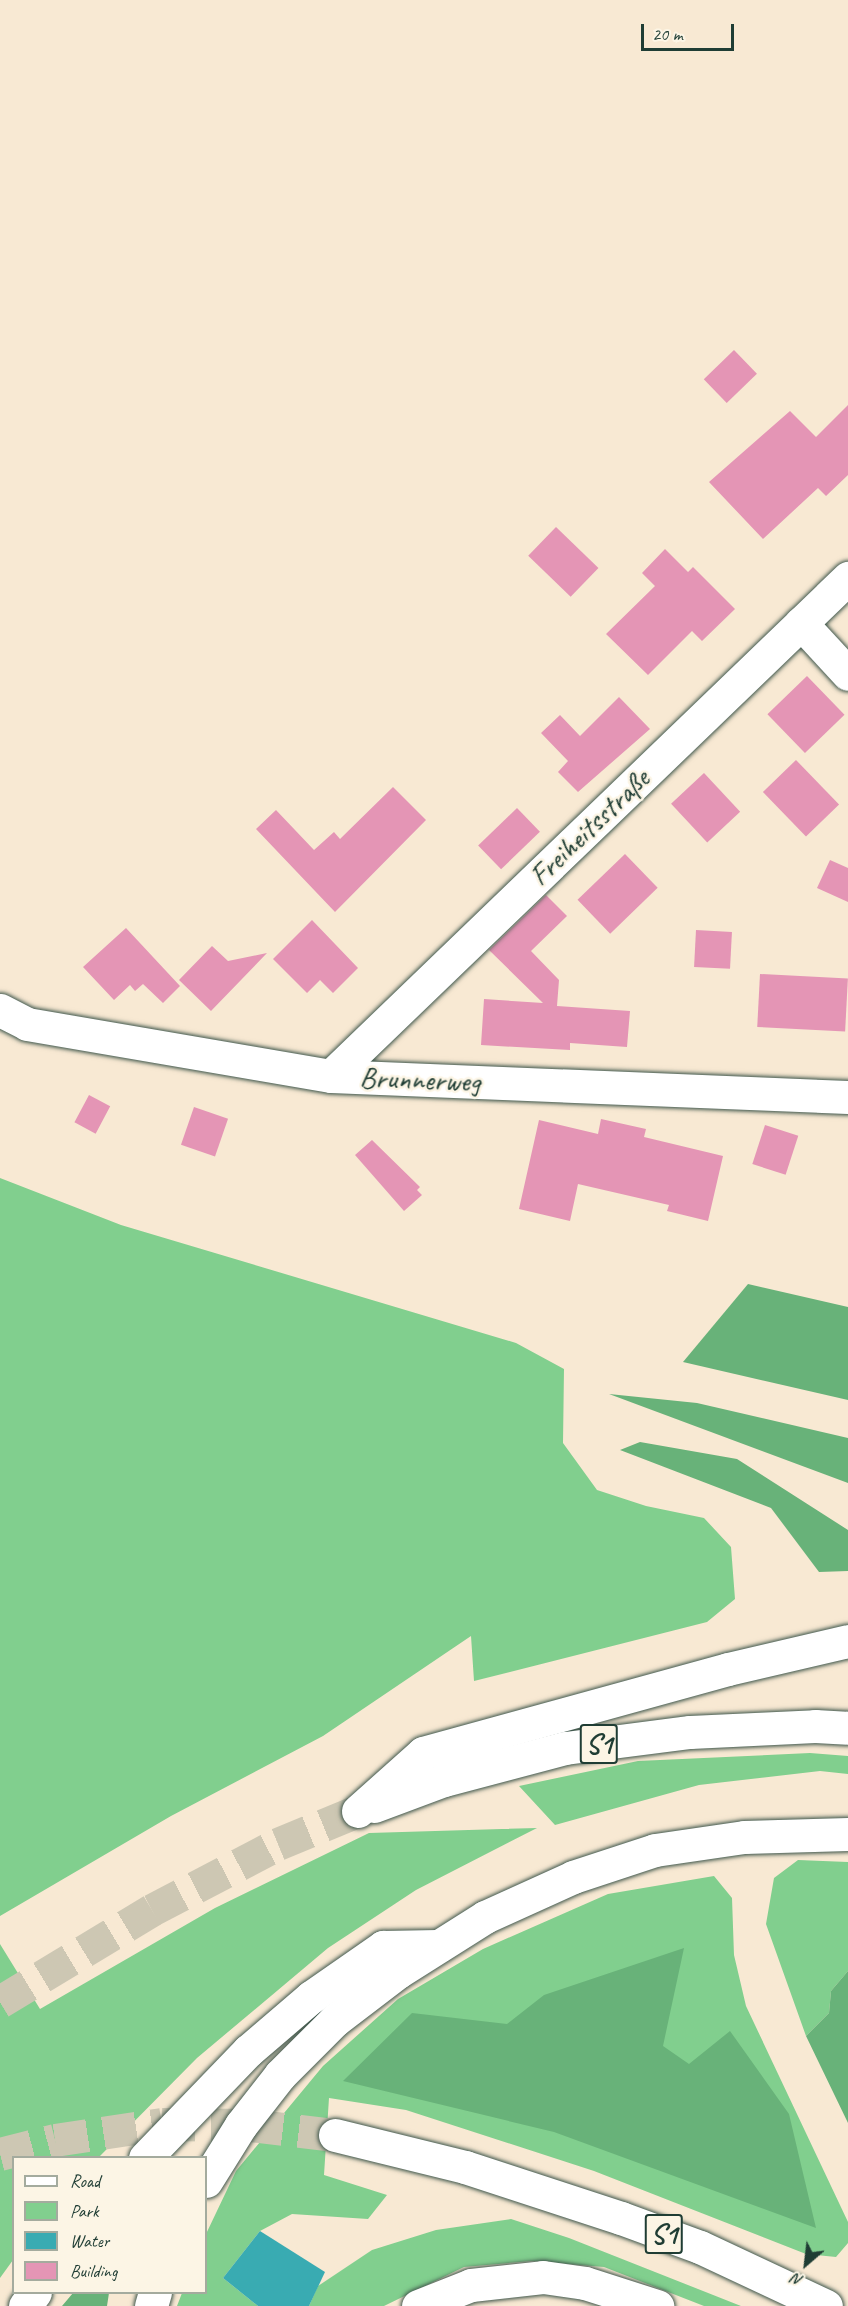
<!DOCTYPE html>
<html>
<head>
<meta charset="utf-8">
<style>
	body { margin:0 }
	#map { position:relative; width:848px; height:2306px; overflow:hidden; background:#f8e9d3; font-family:Caveat,sans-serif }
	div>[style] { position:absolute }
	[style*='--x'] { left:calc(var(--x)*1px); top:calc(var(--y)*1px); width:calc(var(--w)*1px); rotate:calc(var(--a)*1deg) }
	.green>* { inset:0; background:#81cf8e }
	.forest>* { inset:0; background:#68b279 }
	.water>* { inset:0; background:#39abb2 }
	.building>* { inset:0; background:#e495b5; transform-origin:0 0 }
	.highway-tunnel>* { height:33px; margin-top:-16.5px; transform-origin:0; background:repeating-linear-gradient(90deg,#cdc7b3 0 33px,transparent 0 49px) }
	.roads { filter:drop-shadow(0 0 2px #40574c) drop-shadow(0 0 2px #40574c) }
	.minor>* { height:33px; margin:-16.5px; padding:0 16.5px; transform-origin:16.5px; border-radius:16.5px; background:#fff }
	.highway>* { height:33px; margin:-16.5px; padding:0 16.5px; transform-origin:16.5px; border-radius:16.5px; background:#fff }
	span { translate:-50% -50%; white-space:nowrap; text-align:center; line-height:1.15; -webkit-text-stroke:5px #fcf5e5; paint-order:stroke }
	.shield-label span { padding:2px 4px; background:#fcf5e5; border:2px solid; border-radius:4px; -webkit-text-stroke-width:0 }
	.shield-label { font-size:28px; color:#1f3d34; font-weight:700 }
	.street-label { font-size:30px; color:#1f3d34 }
	.legend { position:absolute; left:12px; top:2156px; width:195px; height:138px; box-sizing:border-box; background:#fcf5e5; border:2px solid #a4ab9e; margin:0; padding:8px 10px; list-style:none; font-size:18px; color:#1f3d34 }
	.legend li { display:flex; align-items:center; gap:12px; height:30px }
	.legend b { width:30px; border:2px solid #a4ab9e }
	.north { position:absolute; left:776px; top:2234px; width:60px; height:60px; -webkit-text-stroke:4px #fcf5e5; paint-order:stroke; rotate:208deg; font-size:16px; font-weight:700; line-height:24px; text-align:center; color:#1f3d34 }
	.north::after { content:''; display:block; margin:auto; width:21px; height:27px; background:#1f3d34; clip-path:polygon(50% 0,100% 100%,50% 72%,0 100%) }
	.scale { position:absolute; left:641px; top:24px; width:93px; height:27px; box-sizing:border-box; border:3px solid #1f3d34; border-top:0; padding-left:8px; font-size:18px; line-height:21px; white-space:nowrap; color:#1f3d34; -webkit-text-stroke:4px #fcf5e5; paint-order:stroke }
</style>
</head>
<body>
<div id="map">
	<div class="green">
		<i style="clip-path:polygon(0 1178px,121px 1225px,516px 1343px,564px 1369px,563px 1443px,597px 1490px,646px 1506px,704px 1518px,731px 1547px,735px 1599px,707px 1622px,474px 1681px,471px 1636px,323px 1736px,171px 1816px,0 1916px)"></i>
		<i style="clip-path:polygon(810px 1753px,848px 1756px,848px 1774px,820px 1771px,699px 1785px,555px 1825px,519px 1786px,638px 1761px)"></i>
		<i style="clip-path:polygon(537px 1828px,416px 1890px,328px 1948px,197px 2058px,99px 2157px,14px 2158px,13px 2260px,0 2278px,0 1944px,40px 2009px,215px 1908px,369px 1833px)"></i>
		<i style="clip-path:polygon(798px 1860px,848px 1862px,848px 1971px,831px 1991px,829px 2013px,806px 2036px,766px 1924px,774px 1878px)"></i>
		<i style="clip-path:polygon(714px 1876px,732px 1898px,734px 1955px,746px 2006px,848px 2222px,848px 2243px,836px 2257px,806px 2254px,594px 2171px,406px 2110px,329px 2098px,324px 2175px,387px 2195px,368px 2219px,292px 2214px,260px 2231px,223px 2278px,258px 2306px,177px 2306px,182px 2293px,206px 2292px,206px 2234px,236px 2171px,323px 2066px,398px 1999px,483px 1949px,608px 1894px)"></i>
		<i style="clip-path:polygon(511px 2219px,569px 2238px,741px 2306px,704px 2306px,604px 2267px,532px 2261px,464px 2267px,384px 2306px,309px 2306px,318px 2286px,372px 2250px,436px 2230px)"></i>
	</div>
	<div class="forest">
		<i style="clip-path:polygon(748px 1284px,848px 1307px,848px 1400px,683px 1362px)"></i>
		<i style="clip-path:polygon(609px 1394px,697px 1403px,848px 1438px,848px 1483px)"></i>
		<i style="clip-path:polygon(640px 1442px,737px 1459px,848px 1530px,848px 1571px,819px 1572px,771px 1508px,620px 1450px)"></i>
		<i style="clip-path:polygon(684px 1948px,663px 2046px,689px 2064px,730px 2031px,789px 2114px,816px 2228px,554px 2132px,343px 2081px,412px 2013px,507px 2024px,544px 1995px)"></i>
		<i style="clip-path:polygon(848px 1971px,848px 2123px,806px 2036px,829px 2013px,831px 1991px)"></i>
		<i style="clip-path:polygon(73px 2293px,73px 2292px,109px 2293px,107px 2306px,62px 2306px)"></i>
	</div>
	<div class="water">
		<i style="clip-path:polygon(260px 2231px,325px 2272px,309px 2306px,258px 2306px,223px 2278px)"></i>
	</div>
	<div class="building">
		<i style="left:734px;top:350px;width:33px;height:42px;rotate:46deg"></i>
		<i style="clip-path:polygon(848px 405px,848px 475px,826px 496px,818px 488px,763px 539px,709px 482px,790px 411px,816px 437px)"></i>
		<i style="left:556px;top:527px;width:59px;height:40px;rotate:44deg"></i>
		<i style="clip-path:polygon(665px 549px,688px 572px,693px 567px,735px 609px,702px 641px,692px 631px,648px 675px,606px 634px,655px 586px,642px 573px)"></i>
		<i style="left:807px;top:676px;width:54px;height:55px;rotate:46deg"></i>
		<i style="clip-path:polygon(619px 697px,650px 729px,578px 792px,558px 772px,568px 761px,541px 733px,560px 715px,580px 736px)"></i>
		<i style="left:796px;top:760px;width:62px;height:46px;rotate:46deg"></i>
		<i style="left:704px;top:773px;width:53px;height:45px;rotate:47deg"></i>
		<i style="clip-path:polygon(393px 787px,426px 820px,335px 912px,256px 829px,276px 810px,314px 850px,334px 832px,340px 839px)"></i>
		<i style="left:517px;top:808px;width:33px;height:54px;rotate:46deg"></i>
		<i style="left:625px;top:854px;width:47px;height:66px;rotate:46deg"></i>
		<i style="clip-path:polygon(830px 860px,848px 868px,848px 902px,817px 888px)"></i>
		<i style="clip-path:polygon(546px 895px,567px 916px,531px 951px,559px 980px,557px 1006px,630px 1011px,627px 1047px,570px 1043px,570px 1050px,481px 1045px,484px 999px,543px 1003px,489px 950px)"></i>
		<i style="clip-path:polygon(312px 920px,358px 968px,333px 993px,320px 980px,307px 993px,273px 959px)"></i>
		<i style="clip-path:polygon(126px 928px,180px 986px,163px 1003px,143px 984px,135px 991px,130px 985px,114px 1000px,83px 967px)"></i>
		<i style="left:696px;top:930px;width:36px;height:37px;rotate:3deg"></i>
		<i style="clip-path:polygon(212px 946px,228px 961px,267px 953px,211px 1011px,179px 980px)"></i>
		<i style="left:760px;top:974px;width:88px;height:53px;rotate:3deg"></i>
		<i style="left:89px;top:1095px;width:24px;height:31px;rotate:28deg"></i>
		<i style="left:194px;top:1107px;width:36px;height:40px;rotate:19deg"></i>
		<i style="clip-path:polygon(601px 1119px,646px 1129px,644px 1137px,723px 1156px,708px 1221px,667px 1211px,669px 1205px,578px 1184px,570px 1221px,519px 1209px,539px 1120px,598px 1134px)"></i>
		<i style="left:765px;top:1125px;width:35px;height:41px;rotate:18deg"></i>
		<i style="clip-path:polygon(372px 1140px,420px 1187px,417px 1190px,422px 1195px,404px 1211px,355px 1155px)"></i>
	</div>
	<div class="highway-tunnel">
		<i style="--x:0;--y:2002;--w:178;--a:-31.2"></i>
		<i style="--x:152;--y:1910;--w:142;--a:-27.6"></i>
		<i style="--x:278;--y:1844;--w:87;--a:-22.4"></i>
		<i style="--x:0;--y:2154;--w:57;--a:-14.3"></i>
		<i style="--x:55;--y:2140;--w:108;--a:-8.5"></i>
		<i style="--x:162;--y:2124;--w:88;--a:0.7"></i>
		<i style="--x:250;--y:2125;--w:86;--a:6.7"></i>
	</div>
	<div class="roads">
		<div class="minor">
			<i style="--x:801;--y:623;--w:69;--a:47.3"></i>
			<i style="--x:0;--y:1010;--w:30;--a:27"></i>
			<i style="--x:27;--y:1024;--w:308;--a:9.7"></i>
			<i style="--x:331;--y:1076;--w:517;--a:2.33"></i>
			<i style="--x:331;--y:1076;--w:718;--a:-43.93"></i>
		</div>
		<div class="highway">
			<i style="--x:374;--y:1806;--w:75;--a:-20.4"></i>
			<i style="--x:444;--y:1780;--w:125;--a:-14.8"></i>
			<i style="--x:565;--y:1748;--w:126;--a:-7.3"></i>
			<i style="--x:690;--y:1732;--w:125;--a:-2.7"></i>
			<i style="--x:815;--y:1726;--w:33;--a:3"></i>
			<i style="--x:358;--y:1811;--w:87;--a:-41.7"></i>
			<i style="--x:423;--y:1753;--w:316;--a:-15.4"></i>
			<i style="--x:728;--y:1669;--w:123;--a:-13.1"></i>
			<i style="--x:335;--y:2135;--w:134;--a:13.8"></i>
			<i style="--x:465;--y:2167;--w:164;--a:18.1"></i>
			<i style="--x:621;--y:2218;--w:84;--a:20.2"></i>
			<i style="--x:700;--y:2247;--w:139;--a:25.1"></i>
			<i style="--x:145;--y:2158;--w:149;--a:-46.1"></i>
			<i style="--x:248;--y:2051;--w:83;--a:-40.6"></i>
			<i style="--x:311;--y:1997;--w:88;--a:-34.8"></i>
			<i style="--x:383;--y:1947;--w:55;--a:-1"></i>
			<i style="--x:206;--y:2181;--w:66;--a:-58"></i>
			<i style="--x:241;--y:2125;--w:63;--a:-52"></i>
			<i style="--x:280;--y:2075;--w:78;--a:-45"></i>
			<i style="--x:335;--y:2020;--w:79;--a:-37.3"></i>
			<i style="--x:398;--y:1972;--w:103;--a:-32.3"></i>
			<i style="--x:485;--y:1917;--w:97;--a:-24.4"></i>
			<i style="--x:573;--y:1877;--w:86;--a:-18.2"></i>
			<i style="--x:655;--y:1850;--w:90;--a:-8.3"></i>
			<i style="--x:744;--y:1837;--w:104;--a:-1.7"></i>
			<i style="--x:25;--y:2306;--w:17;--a:-54"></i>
			<i style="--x:151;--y:2306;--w:15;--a:-74"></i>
			<i style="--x:418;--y:2306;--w:57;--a:-21.6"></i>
			<i style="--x:471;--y:2285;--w:72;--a:-6.3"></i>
			<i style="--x:543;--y:2277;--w:42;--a:8.1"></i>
			<i style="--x:585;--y:2283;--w:76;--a:17.7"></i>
		</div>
	</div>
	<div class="shield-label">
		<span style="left:599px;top:1744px">S1</span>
		<span style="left:664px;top:2234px">S1</span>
	</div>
	<div class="street-label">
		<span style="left:589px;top:827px;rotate:-44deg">Freiheitsstraße</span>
		<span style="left:420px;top:1079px;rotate:2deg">Brunnerweg</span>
	</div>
	<ul class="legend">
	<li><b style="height:8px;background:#fff"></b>Road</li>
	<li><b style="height:16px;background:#81cf8e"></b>Park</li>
	<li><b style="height:16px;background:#39abb2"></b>Water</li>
	<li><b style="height:16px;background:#e495b5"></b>Building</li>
	</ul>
	<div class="north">N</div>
	<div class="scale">20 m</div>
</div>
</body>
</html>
